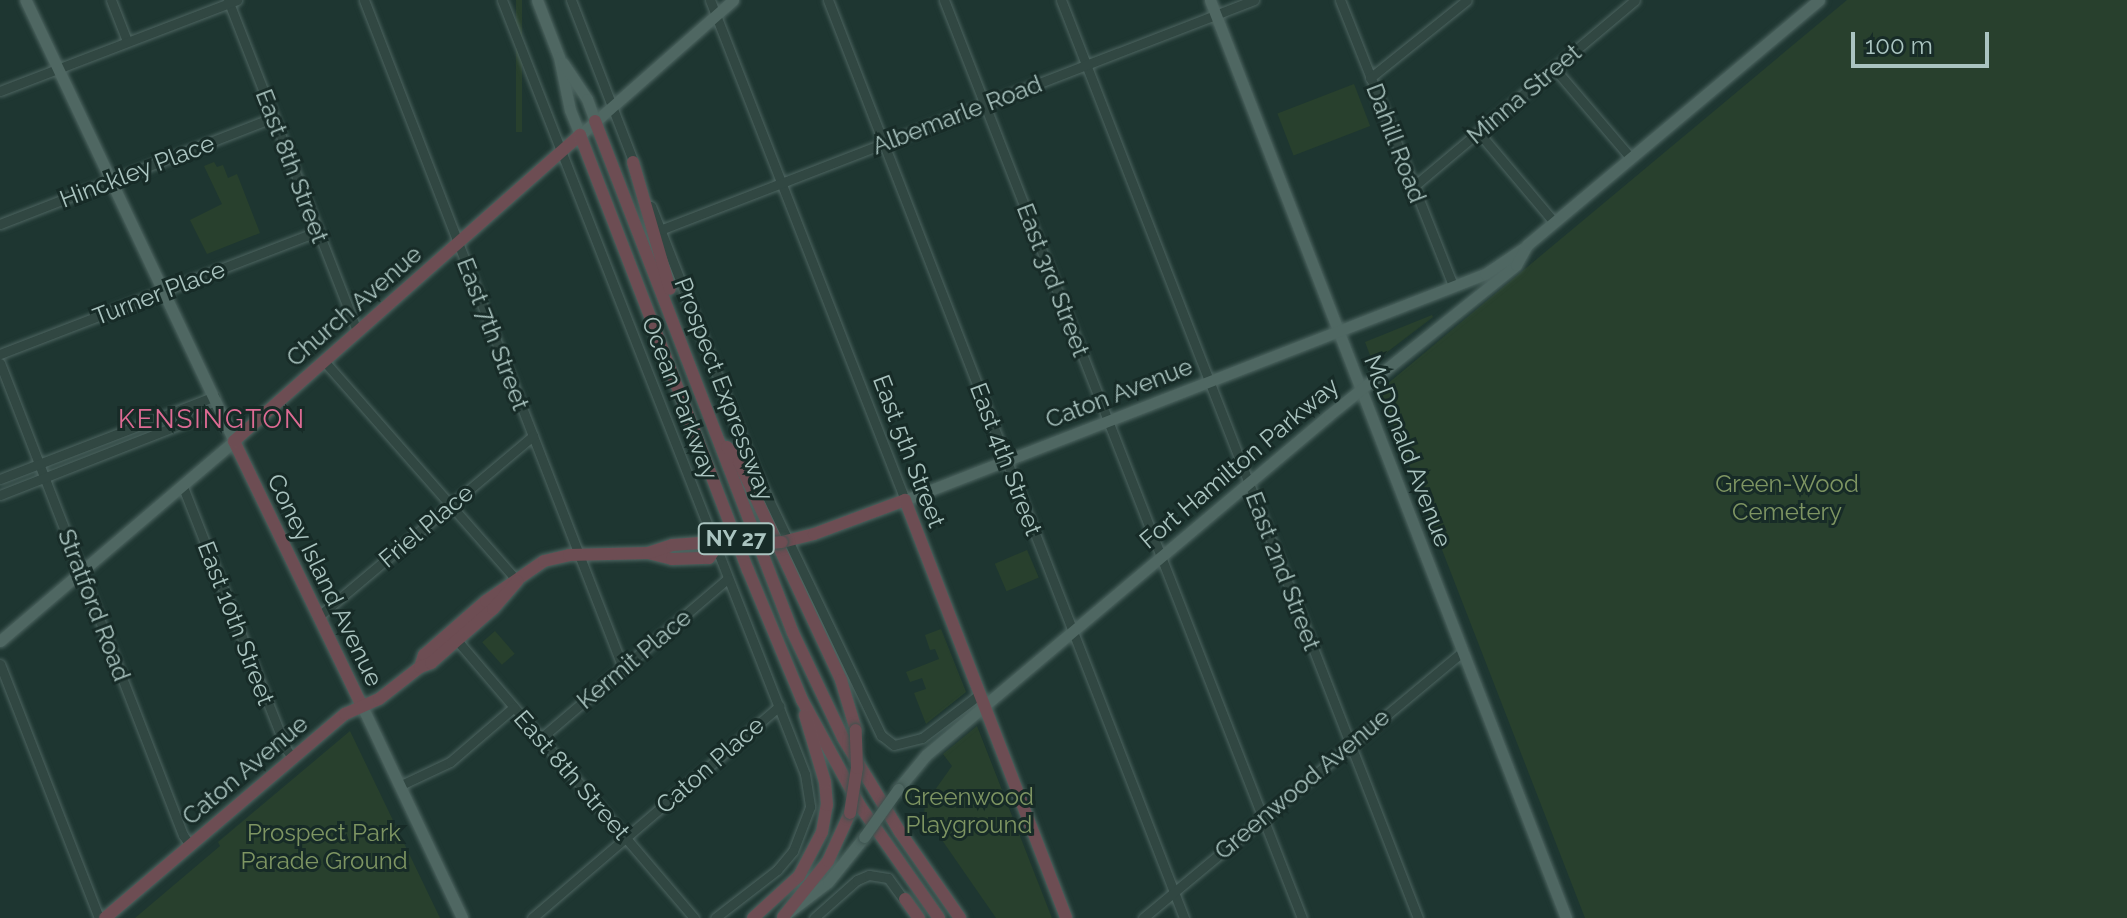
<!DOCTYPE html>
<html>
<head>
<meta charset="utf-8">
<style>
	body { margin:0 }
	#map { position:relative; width:2127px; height:918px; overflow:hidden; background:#1e3631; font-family:Raleway,sans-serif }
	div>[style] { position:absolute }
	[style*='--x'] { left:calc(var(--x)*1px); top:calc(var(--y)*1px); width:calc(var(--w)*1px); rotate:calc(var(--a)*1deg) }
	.green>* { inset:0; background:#28402d; transform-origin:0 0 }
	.roads { filter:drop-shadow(0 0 2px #4e6561) drop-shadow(0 0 2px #4e6561) }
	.minor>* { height:9px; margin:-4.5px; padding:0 4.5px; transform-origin:4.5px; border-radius:4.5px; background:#314742 }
	.major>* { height:11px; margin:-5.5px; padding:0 5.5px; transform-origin:5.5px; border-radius:5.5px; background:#4f6762 }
	.highway>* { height:12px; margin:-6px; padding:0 6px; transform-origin:6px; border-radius:6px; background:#6d4d53 }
	.bridges { filter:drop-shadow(0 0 2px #3d534f) drop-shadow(0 0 2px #3d534f) }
	.major-bridge>* { height:11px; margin:-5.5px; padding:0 5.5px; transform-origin:5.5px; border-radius:5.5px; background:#4f6762 }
	.highway-bridge>* { height:12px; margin:-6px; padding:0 6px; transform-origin:6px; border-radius:6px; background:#6d4d53 }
	span { translate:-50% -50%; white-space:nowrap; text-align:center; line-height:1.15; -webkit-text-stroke:6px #172b27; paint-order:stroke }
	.shield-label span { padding:2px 6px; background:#172b27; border:2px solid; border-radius:6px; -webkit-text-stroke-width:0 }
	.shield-label { font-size:22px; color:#aac4c0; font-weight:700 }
	.street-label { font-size:24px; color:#aac4c0 }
	.park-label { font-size:24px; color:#7e9562 }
	.neighbourhood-label { font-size:26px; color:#de6b94; letter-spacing:2px }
	.scale { position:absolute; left:1851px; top:32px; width:138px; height:36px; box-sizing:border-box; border:4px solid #aac4c0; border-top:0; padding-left:10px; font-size:24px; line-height:28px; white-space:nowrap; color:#aac4c0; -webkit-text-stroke:6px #172b27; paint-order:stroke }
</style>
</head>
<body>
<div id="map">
	<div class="green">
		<i style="left:516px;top:0;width:6px;height:132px"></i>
		<i style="clip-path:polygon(1847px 0,2127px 0,2127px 918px,1585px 918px,1380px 390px)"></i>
		<i style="left:1354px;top:84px;width:45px;height:82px;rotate:69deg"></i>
		<i style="clip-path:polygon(214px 162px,217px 167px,223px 165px,228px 178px,237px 174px,260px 233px,207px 254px,190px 220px,222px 204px,204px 166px)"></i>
		<i style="clip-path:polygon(1432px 315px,1433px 317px,1373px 363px,1365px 342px)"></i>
		<i style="left:1027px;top:550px;width:30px;height:35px;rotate:67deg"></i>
		<i style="clip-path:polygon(941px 629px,966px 692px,926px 724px,914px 693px,926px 689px,922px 678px,910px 682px,906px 672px,939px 659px,935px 649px,930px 650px,925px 635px)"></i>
		<i style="left:495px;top:631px;width:30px;height:17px;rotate:49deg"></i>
		<i style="clip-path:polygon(977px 726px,1052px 918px,996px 918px,924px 814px,925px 804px,952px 766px,943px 754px)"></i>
		<i style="clip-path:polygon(350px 731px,440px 918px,135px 918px,220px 846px,218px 842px)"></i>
	</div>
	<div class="roads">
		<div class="minor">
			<i style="--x:111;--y:0;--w:44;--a:68.7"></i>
			<i style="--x:228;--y:0;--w:355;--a:68.7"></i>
			<i style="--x:364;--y:0;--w:716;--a:68.81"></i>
			<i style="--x:502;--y:0;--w:831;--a:68.62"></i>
			<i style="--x:805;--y:774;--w:33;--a:81"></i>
			<i style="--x:810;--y:807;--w:47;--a:111.1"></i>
			<i style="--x:793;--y:851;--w:25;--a:130"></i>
			<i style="--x:777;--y:870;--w:78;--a:142.3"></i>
			<i style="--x:571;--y:0;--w:178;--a:68.9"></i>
			<i style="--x:710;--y:0;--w:537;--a:68.69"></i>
			<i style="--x:828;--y:0;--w:985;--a:68.8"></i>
			<i style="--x:944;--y:0;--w:985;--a:68.7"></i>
			<i style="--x:1061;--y:0;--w:985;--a:68.75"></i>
			<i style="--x:1340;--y:0;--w:308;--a:68.4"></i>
			<i style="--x:1554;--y:68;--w:118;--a:49.5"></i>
			<i style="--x:1370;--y:78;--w:124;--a:-38.8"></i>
			<i style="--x:0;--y:91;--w:254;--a:-21"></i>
			<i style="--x:1479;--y:133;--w:116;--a:49.9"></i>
			<i style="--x:1413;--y:187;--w:290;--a:-40.1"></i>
			<i style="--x:651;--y:206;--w:285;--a:68.6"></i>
			<i style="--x:755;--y:471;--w:293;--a:64.5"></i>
			<i style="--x:881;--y:735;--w:16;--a:38"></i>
			<i style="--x:894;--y:745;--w:29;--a:-14"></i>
			<i style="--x:922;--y:738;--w:73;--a:-37.2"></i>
			<i style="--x:0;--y:224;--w:294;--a:-21.3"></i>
			<i style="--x:660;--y:230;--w:637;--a:-21.17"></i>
			<i style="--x:0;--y:354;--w:341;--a:-21.1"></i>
			<i style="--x:324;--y:361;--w:293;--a:48.7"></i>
			<i style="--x:0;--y:363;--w:506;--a:68.81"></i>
			<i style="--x:183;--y:835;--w:12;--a:55"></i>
			<i style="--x:0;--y:479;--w:230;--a:-21.1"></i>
			<i style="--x:183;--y:487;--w:282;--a:68.5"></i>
			<i style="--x:286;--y:749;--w:11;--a:52"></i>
			<i style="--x:0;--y:495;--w:236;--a:-21.4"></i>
			<i style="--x:319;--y:616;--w:280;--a:-40.1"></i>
			<i style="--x:455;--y:638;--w:368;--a:49.5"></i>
			<i style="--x:0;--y:664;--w:273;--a:68.7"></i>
			<i style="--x:541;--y:738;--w:245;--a:-40.5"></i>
			<i style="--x:399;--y:786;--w:56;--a:-25.2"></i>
			<i style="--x:450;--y:762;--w:84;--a:-40.7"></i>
			<i style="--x:532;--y:918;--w:326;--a:-40.6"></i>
			<i style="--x:814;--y:918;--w:57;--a:-41.5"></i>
			<i style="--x:857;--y:880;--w:13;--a:-23"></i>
			<i style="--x:869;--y:875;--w:19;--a:9"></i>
			<i style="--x:888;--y:878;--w:32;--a:54"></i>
			<i style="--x:1143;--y:918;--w:417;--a:-39.8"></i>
		</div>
		<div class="major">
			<i style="--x:537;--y:0;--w:61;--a:68.9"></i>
			<i style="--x:559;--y:57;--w:54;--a:78.3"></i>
			<i style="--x:570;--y:110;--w:27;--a:68"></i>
			<i style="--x:580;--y:135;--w:204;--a:-41.4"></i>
			<i style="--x:1210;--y:0;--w:985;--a:68.8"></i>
			<i style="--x:563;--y:63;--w:43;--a:56.3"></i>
			<i style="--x:587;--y:99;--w:23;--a:70"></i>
			<i style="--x:905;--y:500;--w:622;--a:-21.29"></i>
			<i style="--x:1485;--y:274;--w:47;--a:-33.7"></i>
			<i style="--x:0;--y:641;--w:308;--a:-40.5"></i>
			<i style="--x:234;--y:441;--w:488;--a:-115.3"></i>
			<i style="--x:362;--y:706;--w:234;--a:64.7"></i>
			<i style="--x:898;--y:789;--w:44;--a:-50.5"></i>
			<i style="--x:926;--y:755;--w:527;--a:-40.15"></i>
			<i style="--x:1329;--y:415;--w:240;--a:-38.7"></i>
			<i style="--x:1516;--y:265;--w:23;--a:-61"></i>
			<i style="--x:1527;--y:245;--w:381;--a:-40"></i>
			<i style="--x:785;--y:915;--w:54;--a:-37.5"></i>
			<i style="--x:828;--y:882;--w:58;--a:-51.3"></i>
		</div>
		<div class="highway">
			<i style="--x:595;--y:121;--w:549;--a:68.86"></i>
			<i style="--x:793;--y:633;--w:116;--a:64.5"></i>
			<i style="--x:843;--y:738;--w:110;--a:58.8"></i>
			<i style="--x:900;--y:832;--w:105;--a:55.1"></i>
			<i style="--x:633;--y:162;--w:132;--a:73.8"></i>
			<i style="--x:727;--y:447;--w:19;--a:51"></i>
			<i style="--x:739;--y:462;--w:241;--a:64.9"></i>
			<i style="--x:841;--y:680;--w:52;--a:73.3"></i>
			<i style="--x:782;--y:542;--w:33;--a:-14"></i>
			<i style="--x:814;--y:534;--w:97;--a:-20.5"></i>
			<i style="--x:905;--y:500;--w:448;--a:68.9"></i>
			<i style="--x:648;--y:553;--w:25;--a:14"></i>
			<i style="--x:672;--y:559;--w:37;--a:-2"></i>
			<i style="--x:709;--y:558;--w:11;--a:-56"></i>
			<i style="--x:420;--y:667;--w:13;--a:-72"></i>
			<i style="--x:424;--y:655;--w:82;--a:-41.1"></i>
			<i style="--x:486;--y:601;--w:70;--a:-34.6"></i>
			<i style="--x:544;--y:561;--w:26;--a:-13"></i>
			<i style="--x:569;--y:555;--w:79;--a:-1.5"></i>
			<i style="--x:648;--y:553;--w:25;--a:-18"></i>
			<i style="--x:672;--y:545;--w:31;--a:-4"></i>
			<i style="--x:703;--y:543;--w:13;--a:27"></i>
			<i style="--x:715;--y:549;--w:11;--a:-10"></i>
			<i style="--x:362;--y:706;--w:294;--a:-115.8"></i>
			<i style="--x:234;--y:441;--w:462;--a:-41.5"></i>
			<i style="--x:580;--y:135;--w:466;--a:68.9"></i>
			<i style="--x:748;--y:570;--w:141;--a:67.4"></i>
			<i style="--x:802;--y:700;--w:121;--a:61.3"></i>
			<i style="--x:860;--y:806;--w:137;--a:54.8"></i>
			<i style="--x:905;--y:899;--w:24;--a:54"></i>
			<i style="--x:783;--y:917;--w:72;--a:-51.2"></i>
			<i style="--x:828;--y:861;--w:53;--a:-65.4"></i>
			<i style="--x:105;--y:918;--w:315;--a:-40.4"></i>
			<i style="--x:345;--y:714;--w:37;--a:-24"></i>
			<i style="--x:379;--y:699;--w:52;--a:-38"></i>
			<i style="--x:420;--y:667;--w:12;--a:-20"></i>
			<i style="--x:431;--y:663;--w:82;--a:-41.1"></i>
			<i style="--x:493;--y:609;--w:37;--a:-49"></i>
			<i style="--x:753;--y:918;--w:62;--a:-42.4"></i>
			<i style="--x:799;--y:876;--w:50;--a:-62.4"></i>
			<i style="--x:822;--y:832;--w:27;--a:-80"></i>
			<i style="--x:827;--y:805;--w:23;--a:-95"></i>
			<i style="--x:825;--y:782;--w:70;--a:-106.6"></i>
		</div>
	</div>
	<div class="bridges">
		<div class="major-bridge">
			<i style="--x:864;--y:837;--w:59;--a:-54.7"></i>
		</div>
		<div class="highway-bridge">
			<i style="--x:726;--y:547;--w:56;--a:-5.1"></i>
			<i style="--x:850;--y:813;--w:46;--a:-81.2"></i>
			<i style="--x:857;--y:768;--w:38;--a:-92"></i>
		</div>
	</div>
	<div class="shield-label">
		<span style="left:736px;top:539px">NY 27</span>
	</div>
	<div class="street-label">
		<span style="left:1524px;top:94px;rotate:-40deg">Minna Street</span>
		<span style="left:957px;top:115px;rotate:-21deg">Albemarle Road</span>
		<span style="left:1396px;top:143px;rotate:69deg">Dahill Road</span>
		<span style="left:292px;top:166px;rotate:69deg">East 8th Street</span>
		<span style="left:137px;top:171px;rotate:-21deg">Hinckley Place</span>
		<span style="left:1053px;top:280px;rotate:69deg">East 3rd Street</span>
		<span style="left:159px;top:293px;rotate:-21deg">Turner Place</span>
		<span style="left:354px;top:306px;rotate:-41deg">Church Avenue</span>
		<span style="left:493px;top:334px;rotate:69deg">East 7th Street</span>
		<span style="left:724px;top:389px;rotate:69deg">Prospect Expressway</span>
		<span style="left:1119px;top:393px;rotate:-21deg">Caton Avenue</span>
		<span style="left:680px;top:398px;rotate:69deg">Ocean Parkway</span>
		<span style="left:909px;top:451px;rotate:69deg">East 5th Street</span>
		<span style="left:1408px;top:451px;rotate:69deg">McDonald Avenue</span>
		<span style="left:1006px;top:459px;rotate:69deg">East 4th Street</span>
		<span style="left:1239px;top:463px;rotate:-40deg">Fort Hamilton Parkway</span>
		<span style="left:426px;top:526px;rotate:-40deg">Friel Place</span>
		<span style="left:1283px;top:571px;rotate:69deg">East 2nd Street</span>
		<span style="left:325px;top:580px;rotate:64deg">Coney Island Avenue</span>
		<span style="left:94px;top:605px;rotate:69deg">Stratford Road</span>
		<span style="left:236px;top:623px;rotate:69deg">East 10th Street</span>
		<span style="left:634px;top:659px;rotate:-40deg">Kermit Place</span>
		<span style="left:710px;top:765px;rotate:-41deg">Caton Place</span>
		<span style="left:245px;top:770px;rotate:-40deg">Caton Avenue</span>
		<span style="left:572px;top:775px;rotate:49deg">East 8th Street</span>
		<span style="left:1302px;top:784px;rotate:-40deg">Greenwood Avenue</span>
	</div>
	<div class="park-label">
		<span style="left:1787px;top:498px">Green-Wood<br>Cemetery</span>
		<span style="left:969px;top:811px">Greenwood<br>Playground</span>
		<span style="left:324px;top:847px">Prospect Park<br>Parade Ground</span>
	</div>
	<div class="neighbourhood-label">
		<span style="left:212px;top:420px">KENSINGTON</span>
	</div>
	<div class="scale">100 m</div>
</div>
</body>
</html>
